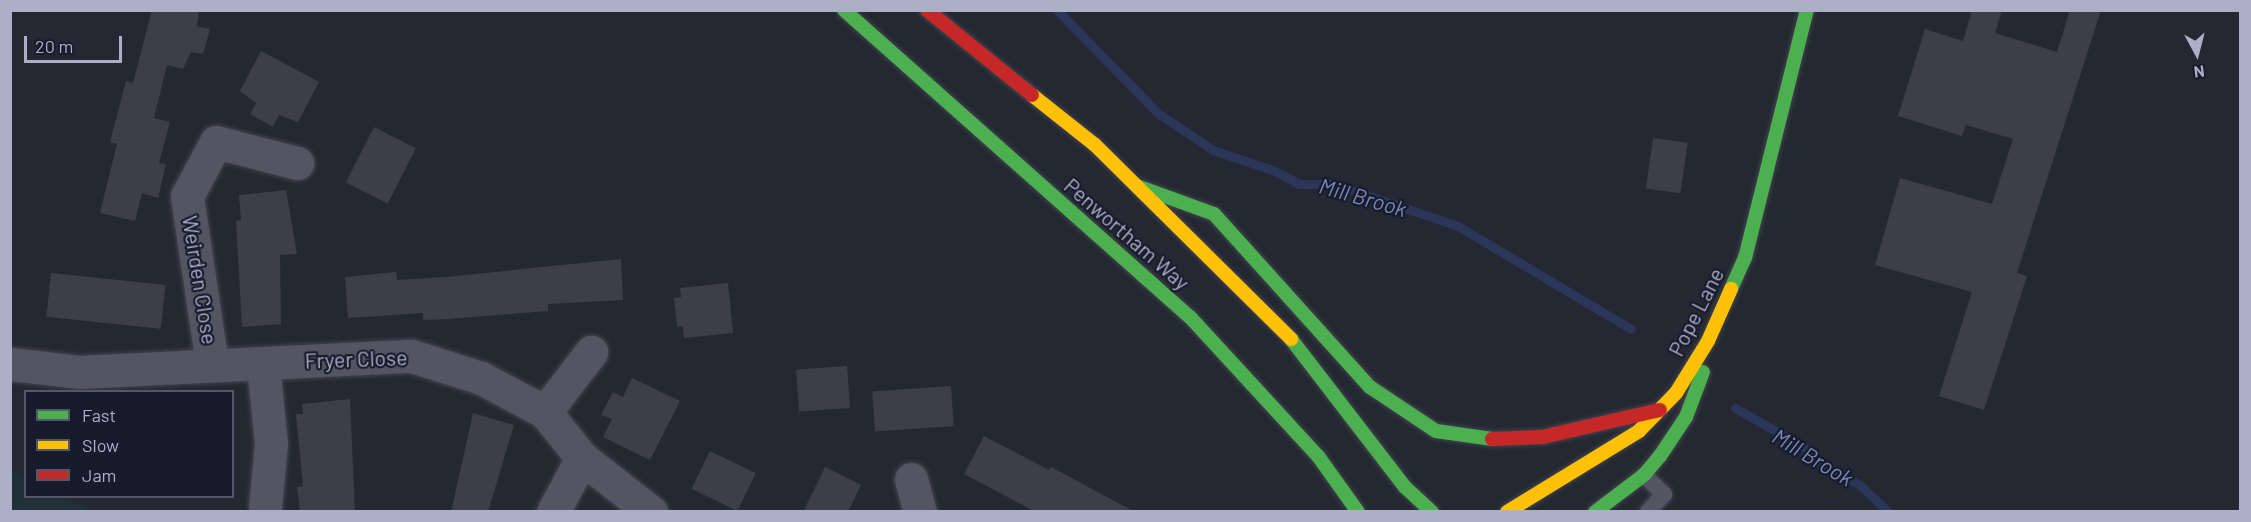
<!DOCTYPE html>
<html>
<head>
<meta charset="utf-8">
<style>
	body { margin:0 }
	#map { position:relative; width:2251px; height:522px; overflow:hidden; background:#242832; font-family:Barlow,sans-serif }
	div>[style] { position:absolute }
	[style*='--x'] { left:calc(var(--x)*1px); top:calc(var(--y)*1px); width:calc(var(--w)*1px); rotate:calc(var(--a)*1deg) }
	.green>* { inset:0; background:#213038 }
	.stream>* { height:9px; margin:-4.5px; padding:0 4.5px; transform-origin:4.5px; border-radius:4.5px; background:#2b3659 }
	.building>* { inset:0; background:#3c3f49; transform-origin:0 0 }
	.roads { filter:drop-shadow(0 0 2px #40434c) drop-shadow(0 0 2px #40434c) }
	.lane>* { height:16px; margin:-8px; padding:0 8px; transform-origin:8px; border-radius:8px; background:#535662 }
	.street>* { height:33px; margin:-16.5px; padding:0 16.5px; transform-origin:16.5px; border-radius:16.5px; background:#535662 }
	.fast>* { height:14px; margin:-7px; padding:0 7px; transform-origin:7px; border-radius:7px; background:#4caf50 }
	.slow>* { height:14px; margin:-7px; padding:0 7px; transform-origin:7px; border-radius:7px; background:#ffc107 }
	.jam>* { height:14px; margin:-7px; padding:0 7px; transform-origin:7px; border-radius:7px; background:#c62828 }
	span { translate:-50% -50%; white-space:nowrap; text-align:center; line-height:1.15; -webkit-text-stroke:4.5px #171c2d; paint-order:stroke }
	.street-label { font-size:21px; color:#abb0c6 }
	.water-label { font-size:22px; color:#7986b5; font-style:italic }
	.frame { position:absolute; inset:0; border:12px solid #abb0c6; pointer-events:none }
	.legend { position:absolute; left:24px; top:390px; width:210px; height:108px; box-sizing:border-box; background:#171c2d; border:2px solid #52576a; margin:0; padding:8px 10px; list-style:none; font-size:18px; color:#abb0c6 }
	.legend li { display:flex; align-items:center; gap:12px; height:30px }
	.legend b { width:30px; border:2px solid #52576a }
	.north { position:absolute; left:2167px; top:24px; width:60px; height:60px; -webkit-text-stroke:4px #171c2d; paint-order:stroke; rotate:173deg; font-size:16px; font-weight:700; line-height:24px; text-align:center; color:#abb0c6 }
	.north::after { content:''; display:block; margin:auto; width:21px; height:27px; background:#abb0c6; clip-path:polygon(50% 0,100% 100%,50% 72%,0 100%) }
	.scale { position:absolute; left:24px; top:36px; width:98px; height:27px; box-sizing:border-box; border:3px solid #abb0c6; border-top:0; padding-left:8px; font-size:18px; line-height:21px; white-space:nowrap; color:#abb0c6; -webkit-text-stroke:4px #171c2d; paint-order:stroke }
</style>
</head>
<body>
<div id="map">
	<div class="green">
		<i style="clip-path:polygon(11px 471px,25px 478px,26px 496px,63px 497px,92px 511px,11px 511px)"></i>
	</div>
	<div class="stream">
		<i style="--x:1057;--y:10;--w:146;--a:45.6"></i>
		<i style="--x:1159;--y:114;--w:65;--a:33.7"></i>
		<i style="--x:1213;--y:150;--w:65;--a:18.7"></i>
		<i style="--x:1275;--y:171;--w:27;--a:28"></i>
		<i style="--x:1299;--y:184;--w:35;--a:0"></i>
		<i style="--x:1334;--y:184;--w:131;--a:18.7"></i>
		<i style="--x:1458;--y:226;--w:201;--a:30.8"></i>
		<i style="--x:1735;--y:408;--w:76;--a:29.3"></i>
		<i style="--x:1801;--y:445;--w:25;--a:43"></i>
		<i style="--x:1819;--y:462;--w:47;--a:29.3"></i>
		<i style="--x:1860;--y:485;--w:39;--a:44"></i>
	</div>
	<div class="building">
		<i style="clip-path:polygon(152px 10px,199px 10px,197px 26px,210px 29px,203px 54px,191px 52px,183px 69px,167px 65px,154px 118px,170px 122px,159px 163px,166px 164px,158px 198px,142px 193px,135px 221px,100px 213px,117px 144px,110px 142px,126px 81px,133px 83px)"></i>
		<i style="clip-path:polygon(1972px 10px,2002px 10px,1995px 33px,2057px 52px,2070px 10px,2101px 10px,2017px 273px,2027px 276px,1984px 410px,1939px 396px,1972px 292px,1875px 265px,1900px 178px,1992px 204px,2013px 139px,1966px 125px,1962px 136px,1898px 116px,1925px 29px,1963px 41px)"></i>
		<i style="clip-path:polygon(261px 51px,319px 82px,298px 122px,279px 115px,273px 127px,250px 114px,256px 103px,240px 91px)"></i>
		<i style="left:374px;top:127px;width:47px;height:62px;rotate:27deg"></i>
		<i style="left:1653px;top:138px;width:35px;height:51px;rotate:8deg"></i>
		<i style="clip-path:polygon(286px 190px,297px 254px,280px 255px,281px 324px,242px 327px,236px 221px,241px 220px,239px 195px)"></i>
		<i style="clip-path:polygon(621px 259px,623px 300px,548px 304px,548px 311px,449px 319px,423px 320px,423px 313px,348px 318px,345px 277px,396px 272px,397px 280px,446px 277px)"></i>
		<i style="left:51px;top:273px;width:115px;height:44px;rotate:6deg"></i>
		<i style="clip-path:polygon(728px 283px,733px 333px,684px 338px,683px 326px,677px 327px,674px 298px,681px 297px,680px 288px)"></i>
		<i style="left:847px;top:366px;width:42px;height:51px;rotate:86deg"></i>
		<i style="clip-path:polygon(632px 378px,680px 401px,650px 460px,603px 437px,612px 419px,601px 415px,613px 392px,623px 397px)"></i>
		<i style="left:951px;top:386px;width:40px;height:79px;rotate:86deg"></i>
		<i style="clip-path:polygon(350px 399px,355px 512px,300px 512px,297px 487px,303px 486px,296px 414px,303px 414px,302px 404px)"></i>
		<i style="clip-path:polygon(473px 413px,514px 425px,488px 512px,451px 512px)"></i>
		<i style="clip-path:polygon(984px 436px,1049px 470px,1051px 467px,1135px 512px,1036px 512px,964px 474px)"></i>
		<i style="left:710px;top:451px;width:51px;height:42px;rotate:26deg"></i>
		<i style="clip-path:polygon(825px 467px,861px 485px,848px 512px,803px 512px)"></i>
	</div>
	<div class="roads">
		<div class="lane">
			<i style="--x:1644;--y:475;--w:28;--a:44"></i>
			<i style="--x:1664;--y:494;--w:24;--a:132"></i>
		</div>
		<div class="street">
			<i style="--x:10;--y:364;--w:69;--a:6.6"></i>
			<i style="--x:79;--y:372;--w:333;--a:-2.8"></i>
			<i style="--x:412;--y:356;--w:72;--a:17.7"></i>
			<i style="--x:481;--y:378;--w:72;--a:28"></i>
			<i style="--x:545;--y:412;--w:59;--a:51.2"></i>
			<i style="--x:582;--y:458;--w:88;--a:38"></i>
			<i style="--x:212;--y:364;--w:170;--a:-98.5"></i>
			<i style="--x:187;--y:196;--w:61;--a:-61.8"></i>
			<i style="--x:216;--y:142;--w:84;--a:14.5"></i>
			<i style="--x:263;--y:365;--w:79;--a:84.2"></i>
			<i style="--x:271;--y:444;--w:63;--a:95.4"></i>
			<i style="--x:545;--y:412;--w:76;--a:-52.5"></i>
			<i style="--x:911;--y:479;--w:34;--a:75"></i>
			<i style="--x:553;--y:512;--w:61;--a:-61.8"></i>
		</div>
		<div class="fast">
			<i style="--x:844;--y:10;--w:463;--a:41.6"></i>
			<i style="--x:1190;--y:317;--w:189;--a:47.4"></i>
			<i style="--x:1318;--y:456;--w:69;--a:54.5"></i>
			<i style="--x:1137;--y:186;--w:82;--a:20"></i>
			<i style="--x:1214;--y:214;--w:233;--a:48"></i>
			<i style="--x:1370;--y:387;--w:79;--a:33.7"></i>
			<i style="--x:1436;--y:431;--w:57;--a:8.1"></i>
			<i style="--x:1731;--y:289;--w:34;--a:-66"></i>
			<i style="--x:1745;--y:258;--w:256;--a:-76"></i>
			<i style="--x:1291;--y:339;--w:187;--a:52.4"></i>
			<i style="--x:1405;--y:487;--w:37;--a:43"></i>
			<i style="--x:1595;--y:512;--w:61;--a:-37.1"></i>
			<i style="--x:1644;--y:475;--w:25;--a:-50"></i>
			<i style="--x:1660;--y:456;--w:47;--a:-56.3"></i>
			<i style="--x:1686;--y:417;--w:48;--a:-69.3"></i>
		</div>
		<div class="slow">
			<i style="--x:1032;--y:95;--w:80;--a:38.4"></i>
			<i style="--x:1095;--y:145;--w:276;--a:44.7"></i>
			<i style="--x:1507;--y:512;--w:155;--a:-31.5"></i>
			<i style="--x:1639;--y:431;--w:53;--a:-45.8"></i>
			<i style="--x:1676;--y:393;--w:61;--a:-58.4"></i>
			<i style="--x:1708;--y:341;--w:57;--a:-66.1"></i>
		</div>
		<div class="jam">
			<i style="--x:927;--y:10;--w:135;--a:39"></i>
			<i style="--x:1492;--y:439;--w:50;--a:-2.3"></i>
			<i style="--x:1542;--y:437;--w:121;--a:-12.9"></i>
		</div>
	</div>
	<div class="street-label">
		<span style="left:1127px;top:234px;rotate:41deg">Penwortham Way</span>
		<span style="left:200px;top:280px;rotate:81deg">Weirden Close</span>
		<span style="left:1696px;top:312px;rotate:-63deg">Pope Lane</span>
		<span style="left:356px;top:359px;rotate:-2deg">Fryer Close</span>
	</div>
	<div class="water-label">
		<span style="left:1363px;top:197px;rotate:16deg">Mill Brook</span>
		<span style="left:1813px;top:457px;rotate:31deg">Mill Brook</span>
	</div>
	<div class="frame"></div>
	<ul class="legend">
	<li><b style="height:8px;background:#4caf50"></b>Fast</li>
	<li><b style="height:8px;background:#ffc107"></b>Slow</li>
	<li><b style="height:8px;background:#c62828"></b>Jam</li>
	</ul>
	<div class="north">N</div>
	<div class="scale">20 m</div>
</div>
</body>
</html>
